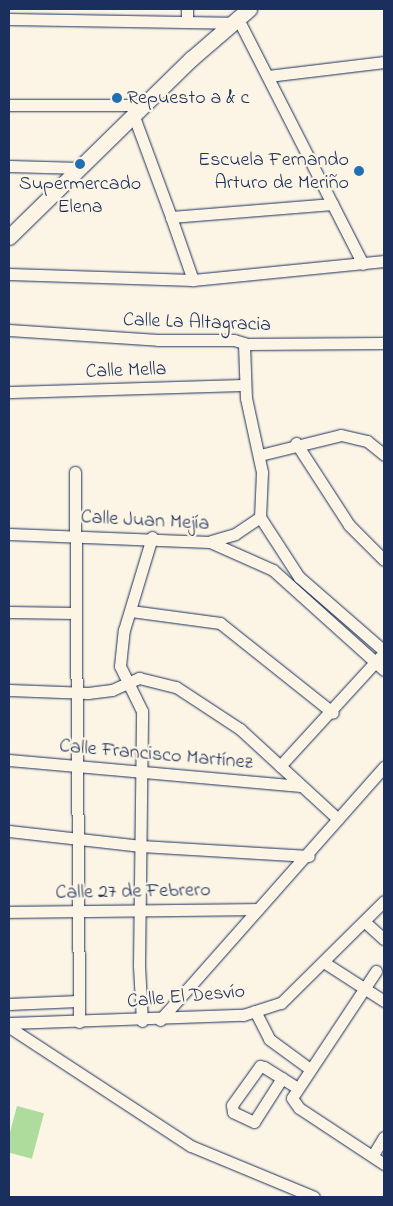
<!DOCTYPE html>
<html>
<head>
<meta charset="utf-8">
<style>
	body { margin:0 }
	#map { position:relative; width:393px; height:1206px; overflow:hidden; background:#fcf5e5; font-family:"Indie Flower",sans-serif }
	div>[style] { position:absolute }
	[style*='--x'] { left:calc(var(--x)*1px); top:calc(var(--y)*1px); width:calc(var(--w)*1px); rotate:calc(var(--a)*1deg) }
	.green>* { inset:0; background:#addc9c; transform-origin:0 0 }
	.roads { filter:drop-shadow(0 0 1px #1b2f5e) drop-shadow(0 0 1px #1b2f5e) }
	.minor>* { height:11px; margin:-5.5px; padding:0 5.5px; transform-origin:5.5px; border-radius:5.5px; background:#fcf5e5 }
	.major>* { height:15px; margin:-7.5px; padding:0 7.5px; transform-origin:7.5px; border-radius:7.5px; background:#fcf5e5 }
	.dots>* { width:14px; height:14px; translate:-50% -50%; box-sizing:border-box; border:2px solid #fcf5e5; border-radius:50% }
	span { translate:-50% -50%; white-space:nowrap; text-align:center; line-height:1.15; -webkit-text-stroke:4.5px #fcf5e5; paint-order:stroke }
	.poi-label { font-size:20px; color:#1b2f5e }
	.left { translate:0 -50%; text-align:left }
	.right { translate:-100% -50%; text-align:right }
	.street-label { font-size:20px; color:#1b2f5e }
	.frame { position:absolute; inset:0; border:10px solid #1b2f5e; pointer-events:none }
</style>
</head>
<body>
<div id="map">
	<div class="green">
		<i style="left:17px;top:1106px;width:28px;height:47px;rotate:15deg"></i>
	</div>
	<div class="roads">
		<div class="minor">
			<i style="--x:237;--y:17;--w:277;--a:63"></i>
			<i style="--x:9;--y:19;--w:220;--a:1"></i>
			<i style="--x:187;--y:21;--w:12;--a:-90"></i>
			<i style="--x:268;--y:76;--w:117;--a:-6.9"></i>
			<i style="--x:9;--y:105;--w:133;--a:0"></i>
			<i style="--x:133;--y:114;--w:110;--a:69.7"></i>
			<i style="--x:171;--y:217;--w:162;--a:-4.6"></i>
			<i style="--x:9;--y:166;--w:72;--a:1.6"></i>
			<i style="--x:171;--y:217;--w:67;--a:70.8"></i>
			<i style="--x:9;--y:274;--w:184;--a:1.9"></i>
			<i style="--x:193;--y:280;--w:192;--a:-5.7"></i>
			<i style="--x:9;--y:330;--w:149;--a:3.8"></i>
			<i style="--x:158;--y:340;--w:76;--a:0"></i>
			<i style="--x:234;--y:340;--w:14;--a:17"></i>
			<i style="--x:247;--y:344;--w:137;--a:-0.4"></i>
			<i style="--x:244;--y:344;--w:54;--a:87.9"></i>
			<i style="--x:246;--y:398;--w:76;--a:77.8"></i>
			<i style="--x:262;--y:472;--w:45;--a:92.5"></i>
			<i style="--x:9;--y:392;--w:236;--a:-1.7"></i>
			<i style="--x:296;--y:443;--w:98;--a:57.1"></i>
			<i style="--x:349;--y:525;--w:49;--a:45"></i>
			<i style="--x:260;--y:455;--w:83;--a:-13.9"></i>
			<i style="--x:341;--y:435;--w:27;--a:13"></i>
			<i style="--x:367;--y:441;--w:22;--a:39"></i>
			<i style="--x:75;--y:472;--w:550;--a:89.58"></i>
			<i style="--x:260;--y:517;--w:72;--a:57"></i>
			<i style="--x:299;--y:577;--w:113;--a:41"></i>
			<i style="--x:9;--y:534;--w:201;--a:2.3"></i>
			<i style="--x:210;--y:542;--w:69;--a:24"></i>
			<i style="--x:273;--y:570;--w:149;--a:42"></i>
			<i style="--x:211;--y:541;--w:25;--a:-16"></i>
			<i style="--x:235;--y:534;--w:30;--a:-34"></i>
			<i style="--x:131;--y:611;--w:90;--a:7.7"></i>
			<i style="--x:220;--y:623;--w:144;--a:38.5"></i>
			<i style="--x:9;--y:612;--w:66;--a:0.9"></i>
			<i style="--x:9;--y:690;--w:79;--a:2.2"></i>
			<i style="--x:88;--y:693;--w:24;--a:-7"></i>
			<i style="--x:112;--y:690;--w:30;--a:-24"></i>
			<i style="--x:139;--y:678;--w:38;--a:14"></i>
			<i style="--x:176;--y:687;--w:77;--a:33.3"></i>
			<i style="--x:240;--y:729;--w:133;--a:42.6"></i>
			<i style="--x:9;--y:760;--w:293;--a:5.1"></i>
			<i style="--x:280;--y:766;--w:148;--a:-47.5"></i>
			<i style="--x:9;--y:831;--w:133;--a:6.5"></i>
			<i style="--x:141;--y:846;--w:168;--a:3.4"></i>
			<i style="--x:9;--y:912;--w:249;--a:-0.7"></i>
			<i style="--x:366;--y:923;--w:24;--a:42"></i>
			<i style="--x:325;--y:963;--w:70;--a:32.8"></i>
			<i style="--x:376;--y:971;--w:152;--a:123.5"></i>
			<i style="--x:292;--y:1098;--w:12;--a:55"></i>
			<i style="--x:299;--y:1108;--w:102;--a:33.4"></i>
			<i style="--x:9;--y:1004;--w:69;--a:-2.5"></i>
			<i style="--x:255;--y:1011;--w:31;--a:63"></i>
			<i style="--x:269;--y:1039;--w:51;--a:36.2"></i>
			<i style="--x:160;--y:1020;--w:338;--a:-48.5"></i>
			<i style="--x:142;--y:1021;--w:56;--a:-93.1"></i>
			<i style="--x:139;--y:965;--w:254;--a:-89.3"></i>
			<i style="--x:142;--y:711;--w:50;--a:-116.1"></i>
			<i style="--x:120;--y:666;--w:36;--a:-84"></i>
			<i style="--x:124;--y:630;--w:97;--a:-73.2"></i>
			<i style="--x:9;--y:1023;--w:234;--a:-2"></i>
			<i style="--x:243;--y:1015;--w:40;--a:-18"></i>
			<i style="--x:281;--y:1003;--w:145;--a:-44.7"></i>
			<i style="--x:9;--y:1027;--w:217;--a:33.2"></i>
			<i style="--x:191;--y:1146;--w:133;--a:22.5"></i>
			<i style="--x:282;--y:1078;--w:52;--a:122.5"></i>
			<i style="--x:254;--y:1122;--w:23;--a:-155"></i>
			<i style="--x:233;--y:1112;--w:7;--a:-98"></i>
			<i style="--x:232;--y:1105;--w:48;--a:-54.3"></i>
			<i style="--x:260;--y:1066;--w:4;--a:14"></i>
			<i style="--x:264;--y:1067;--w:39;--a:32"></i>
			<i style="--x:373;--y:1155;--w:21;--a:-59"></i>
		</div>
		<div class="major">
			<i style="--x:9;--y:237;--w:255;--a:-44.4"></i>
			<i style="--x:191;--y:59;--w:77;--a:-40.8"></i>
		</div>
	</div>
	<div class="dots">
		<i style="left:117px;top:98px;background:#1f6fb2"></i>
		<i style="left:80px;top:164px;background:#1f6fb2"></i>
		<i style="left:359px;top:171px;background:#1f6fb2"></i>
	</div>
	<div class="poi-label">
		<span class="left" style="left:127px;top:98px">Repuesto a &amp; c</span>
		<span class="right" style="left:349px;top:172px">Escuela Fernando<br>Arturo de Meriño</span>
		<span style="left:80px;top:196px">Supermercado<br>Elena</span>
	</div>
	<div class="street-label">
		<span style="left:197px;top:323px;rotate:2deg">Calle La Altagracia</span>
		<span style="left:126px;top:371px;rotate:-2deg">Calle Mella</span>
		<span style="left:145px;top:521px;rotate:3deg">Calle Juan Mejía</span>
		<span style="left:156px;top:755px;rotate:5deg">Calle Francisco Martínez</span>
		<span style="left:133px;top:892px;rotate:-1deg">Calle 27 de Febrero</span>
		<span style="left:186px;top:997px;rotate:-5deg">Calle El Desvío</span>
	</div>
	<div class="frame"></div>
</div>
</body>
</html>
